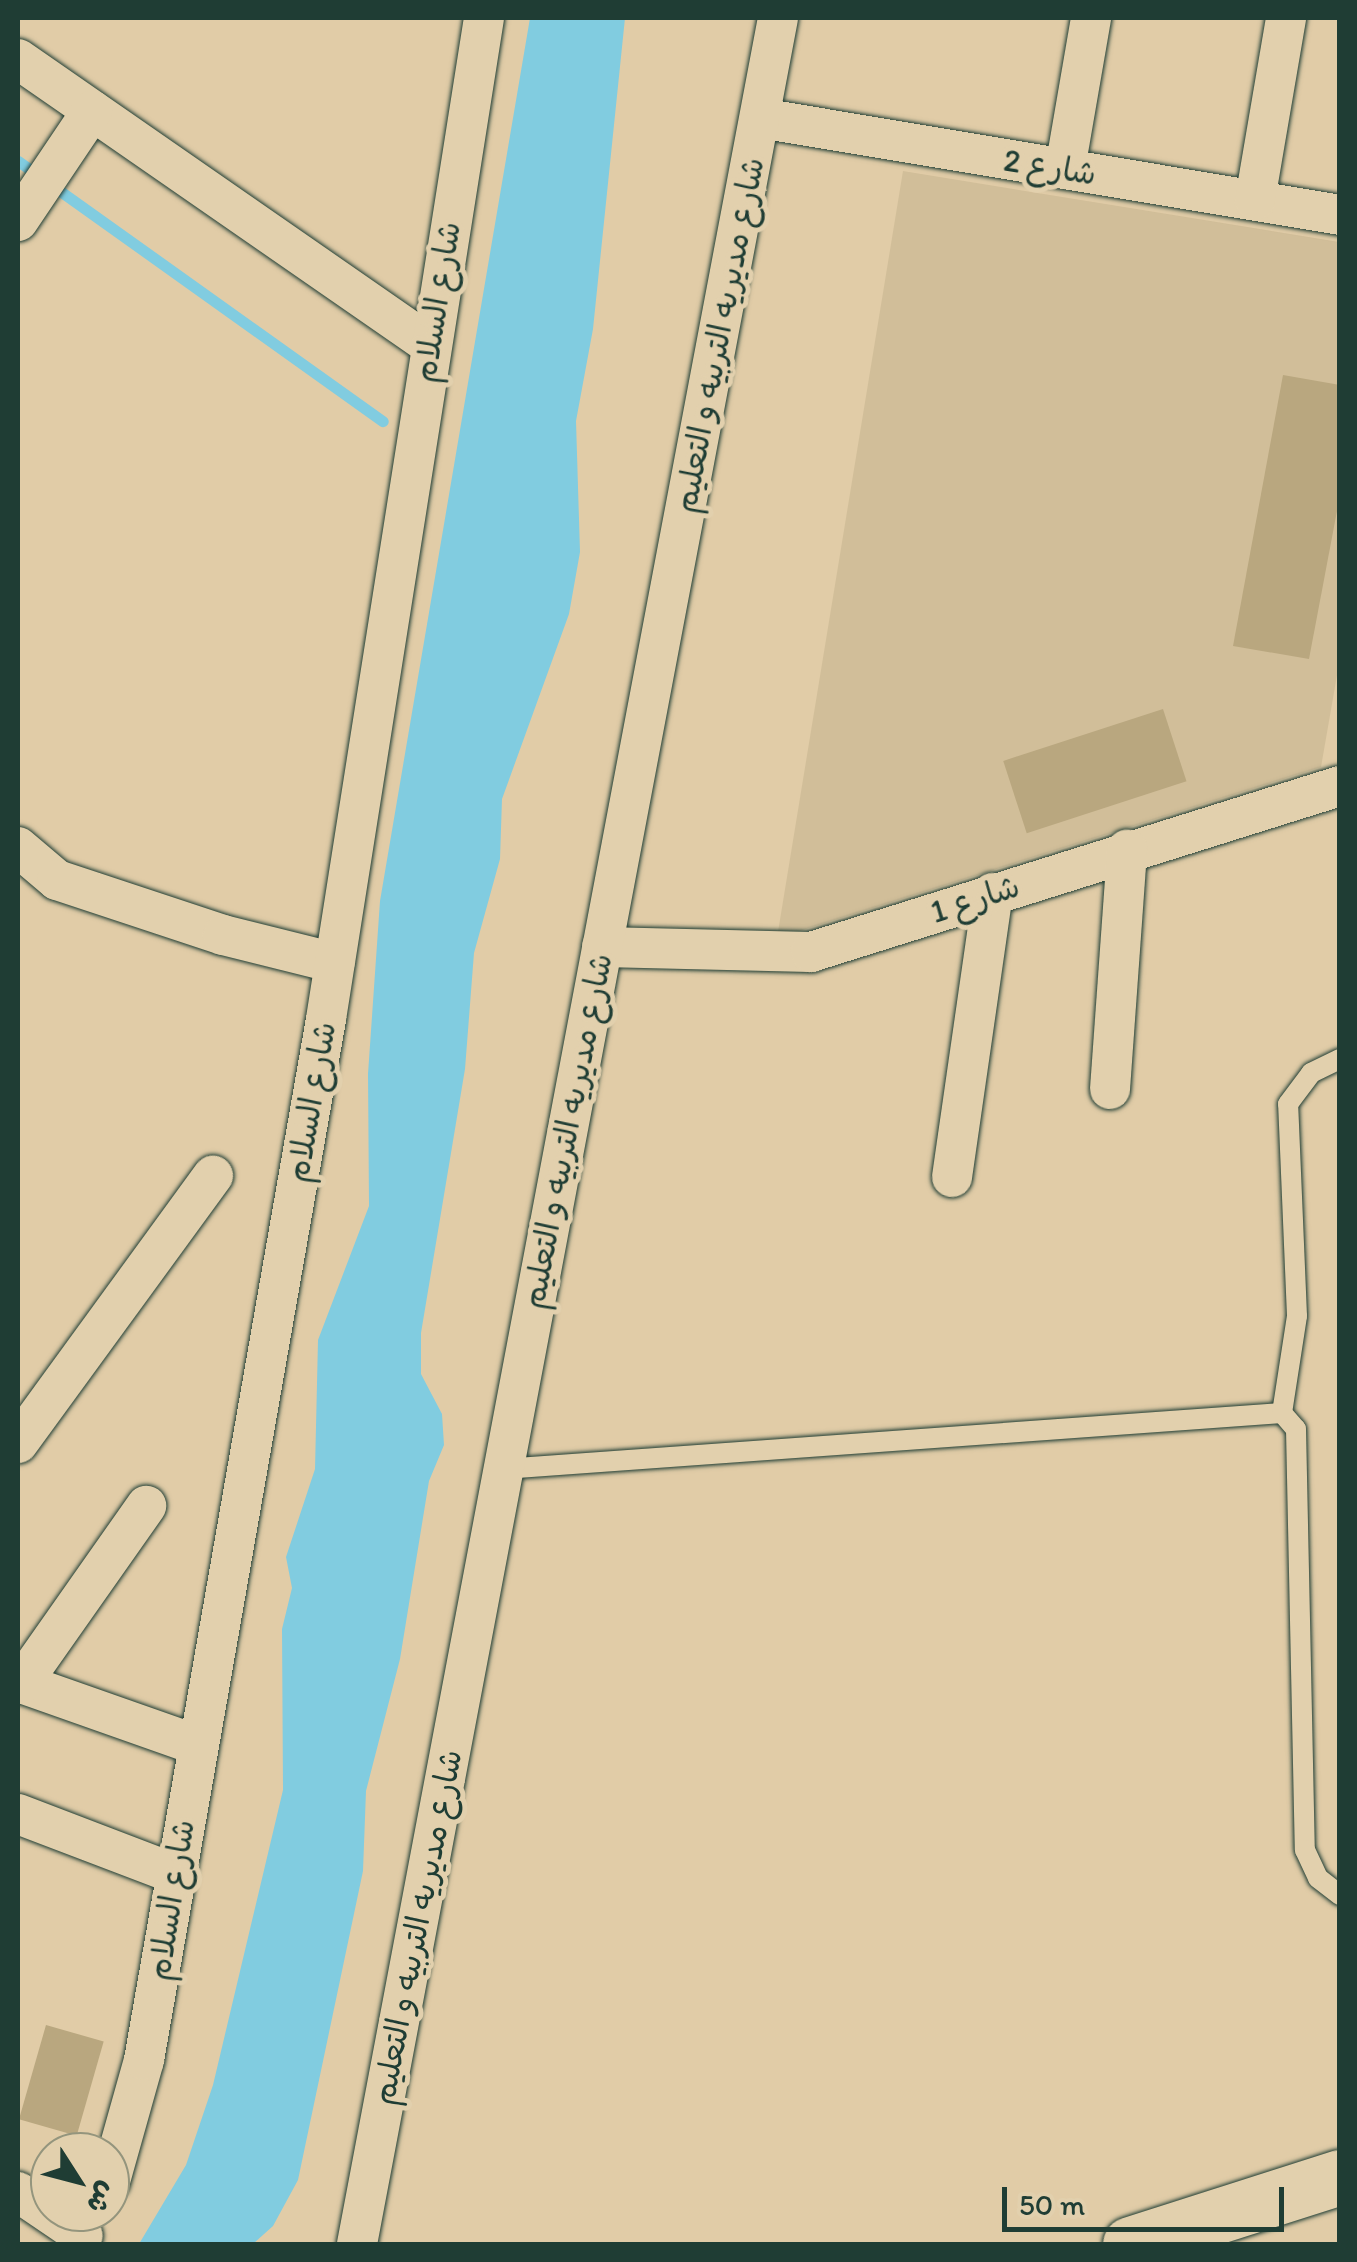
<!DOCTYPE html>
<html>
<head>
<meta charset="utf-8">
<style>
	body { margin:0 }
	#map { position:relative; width:1357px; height:2262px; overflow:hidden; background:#e1cca7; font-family:Itim,"Playpen Sans Arabic",sans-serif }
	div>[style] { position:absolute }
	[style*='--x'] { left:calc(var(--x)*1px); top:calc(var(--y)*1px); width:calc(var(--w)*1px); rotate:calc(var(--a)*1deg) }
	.built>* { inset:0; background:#d1be99 }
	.water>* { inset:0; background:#81cce0 }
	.stream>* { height:11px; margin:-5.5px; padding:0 5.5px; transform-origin:5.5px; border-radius:5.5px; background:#81cce0 }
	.building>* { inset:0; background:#b9a77f; transform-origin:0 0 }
	.roads { filter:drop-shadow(0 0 2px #1f3d34) drop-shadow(0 0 2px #1f3d34) }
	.lane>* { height:20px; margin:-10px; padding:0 10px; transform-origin:10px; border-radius:10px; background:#e2d0ad }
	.street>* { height:40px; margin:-20px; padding:0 20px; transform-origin:20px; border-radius:20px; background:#e2d0ad }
	.primary>* { height:55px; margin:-27.5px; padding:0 27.5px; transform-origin:27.5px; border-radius:27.5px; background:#e2d0ad }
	span { translate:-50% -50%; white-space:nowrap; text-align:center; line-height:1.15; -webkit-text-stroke:10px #e2d0ad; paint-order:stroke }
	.street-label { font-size:32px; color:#1f3d34 }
	.frame { position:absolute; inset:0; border:20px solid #1f3d34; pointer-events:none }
	.north { position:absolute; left:30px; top:2132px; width:100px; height:100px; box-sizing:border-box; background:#e2d0ad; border:2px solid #94957d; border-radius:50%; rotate:126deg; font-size:28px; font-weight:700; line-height:40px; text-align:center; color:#1f3d34 }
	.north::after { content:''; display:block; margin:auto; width:35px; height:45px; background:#1f3d34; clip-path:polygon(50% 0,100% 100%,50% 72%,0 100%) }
	.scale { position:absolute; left:1002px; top:2187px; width:282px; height:45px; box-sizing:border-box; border:5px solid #1f3d34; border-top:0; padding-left:12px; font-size:30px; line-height:35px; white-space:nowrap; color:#1f3d34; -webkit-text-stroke:8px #e2d0ad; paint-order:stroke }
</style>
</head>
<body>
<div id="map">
	<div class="built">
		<i style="clip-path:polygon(903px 171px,1339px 242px,1340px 658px,1321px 767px,777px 938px)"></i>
	</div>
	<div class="water">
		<i style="clip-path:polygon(530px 18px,625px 18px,593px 329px,576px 421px,580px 552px,569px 614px,502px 799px,500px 859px,474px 953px,465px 1069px,421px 1333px,421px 1374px,442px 1414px,444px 1445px,429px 1481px,400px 1659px,366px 1791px,363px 1871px,298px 2180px,273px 2226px,253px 2244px,139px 2244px,186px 2165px,213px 2085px,283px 1790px,282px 1629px,292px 1588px,286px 1557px,315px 1469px,318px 1340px,369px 1206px,368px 1074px,380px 901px)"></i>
	</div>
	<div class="stream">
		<i style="--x:18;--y:161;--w:448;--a:35.5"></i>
	</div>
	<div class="building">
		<i style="clip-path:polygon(1283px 375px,1340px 385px,1340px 495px,1309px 659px,1233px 646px)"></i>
		<i style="left:1163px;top:709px;width:76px;height:168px;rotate:72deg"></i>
		<i style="left:46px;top:2025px;width:60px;height:98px;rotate:16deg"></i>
	</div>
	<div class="roads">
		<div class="lane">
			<i style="--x:1282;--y:1413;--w:98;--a:-81.2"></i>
			<i style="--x:1297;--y:1316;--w:212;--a:-92.4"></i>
			<i style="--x:1288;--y:1104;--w:39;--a:-53"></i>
			<i style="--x:1311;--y:1073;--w:32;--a:-26"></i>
			<i style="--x:503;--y:1469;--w:781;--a:-4.11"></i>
			<i style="--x:1282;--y:1413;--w:21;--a:49"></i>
			<i style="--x:1296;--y:1429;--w:421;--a:88.8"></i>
			<i style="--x:1305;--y:1850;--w:31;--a:65"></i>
			<i style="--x:1318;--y:1878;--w:28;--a:38"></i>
		</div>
		<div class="street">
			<i style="--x:18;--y:59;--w:500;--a:34.74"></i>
			<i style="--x:760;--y:118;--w:588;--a:9.49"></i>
			<i style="--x:1065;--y:169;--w:153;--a:-80.2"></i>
			<i style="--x:1255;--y:200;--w:185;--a:-80.3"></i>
			<i style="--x:18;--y:221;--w:133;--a:-56.1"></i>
			<i style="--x:18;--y:847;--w:51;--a:40.2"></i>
			<i style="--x:57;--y:880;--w:175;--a:18.3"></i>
			<i style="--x:223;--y:935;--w:115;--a:14"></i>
			<i style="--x:602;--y:947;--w:209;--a:1.4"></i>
			<i style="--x:811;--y:952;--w:554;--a:-17.42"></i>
			<i style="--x:1110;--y:1089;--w:240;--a:-85.9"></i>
			<i style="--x:952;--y:1177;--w:287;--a:-81.8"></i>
			<i style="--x:18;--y:1443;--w:331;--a:-53.9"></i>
			<i style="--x:18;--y:1682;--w:190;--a:19.4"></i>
			<i style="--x:21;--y:1684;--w:218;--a:-54.9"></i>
			<i style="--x:18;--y:1814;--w:168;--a:20.9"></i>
			<i style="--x:110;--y:2181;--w:126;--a:-74.3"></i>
			<i style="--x:144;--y:2060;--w:1057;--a:-80.08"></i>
			<i style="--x:326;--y:1019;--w:1013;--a:-81.03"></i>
			<i style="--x:18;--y:2192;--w:78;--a:34.1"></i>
			<i style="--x:357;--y:2244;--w:2265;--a:-79.29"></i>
		</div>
		<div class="primary">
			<i style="--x:1130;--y:2244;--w:220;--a:-17.7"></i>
		</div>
	</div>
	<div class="street-label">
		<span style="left:1050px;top:167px;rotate:9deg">شارع 2</span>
		<span style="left:437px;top:302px;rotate:-81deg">شارع السلام</span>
		<span style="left:719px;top:335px;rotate:-79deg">شارع مديريه التربيه و التعليم</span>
		<span style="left:975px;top:899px;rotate:-18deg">شارع 1</span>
		<span style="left:311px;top:1102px;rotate:-80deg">شارع السلام</span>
		<span style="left:567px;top:1131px;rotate:-79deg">شارع مديريه التربيه و التعليم</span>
		<span style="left:171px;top:1900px;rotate:-81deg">شارع السلام</span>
		<span style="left:417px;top:1927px;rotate:-79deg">شارع مديريه التربيه و التعليم</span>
	</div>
	<div class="frame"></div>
	<div class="north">ش</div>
	<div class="scale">50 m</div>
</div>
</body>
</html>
